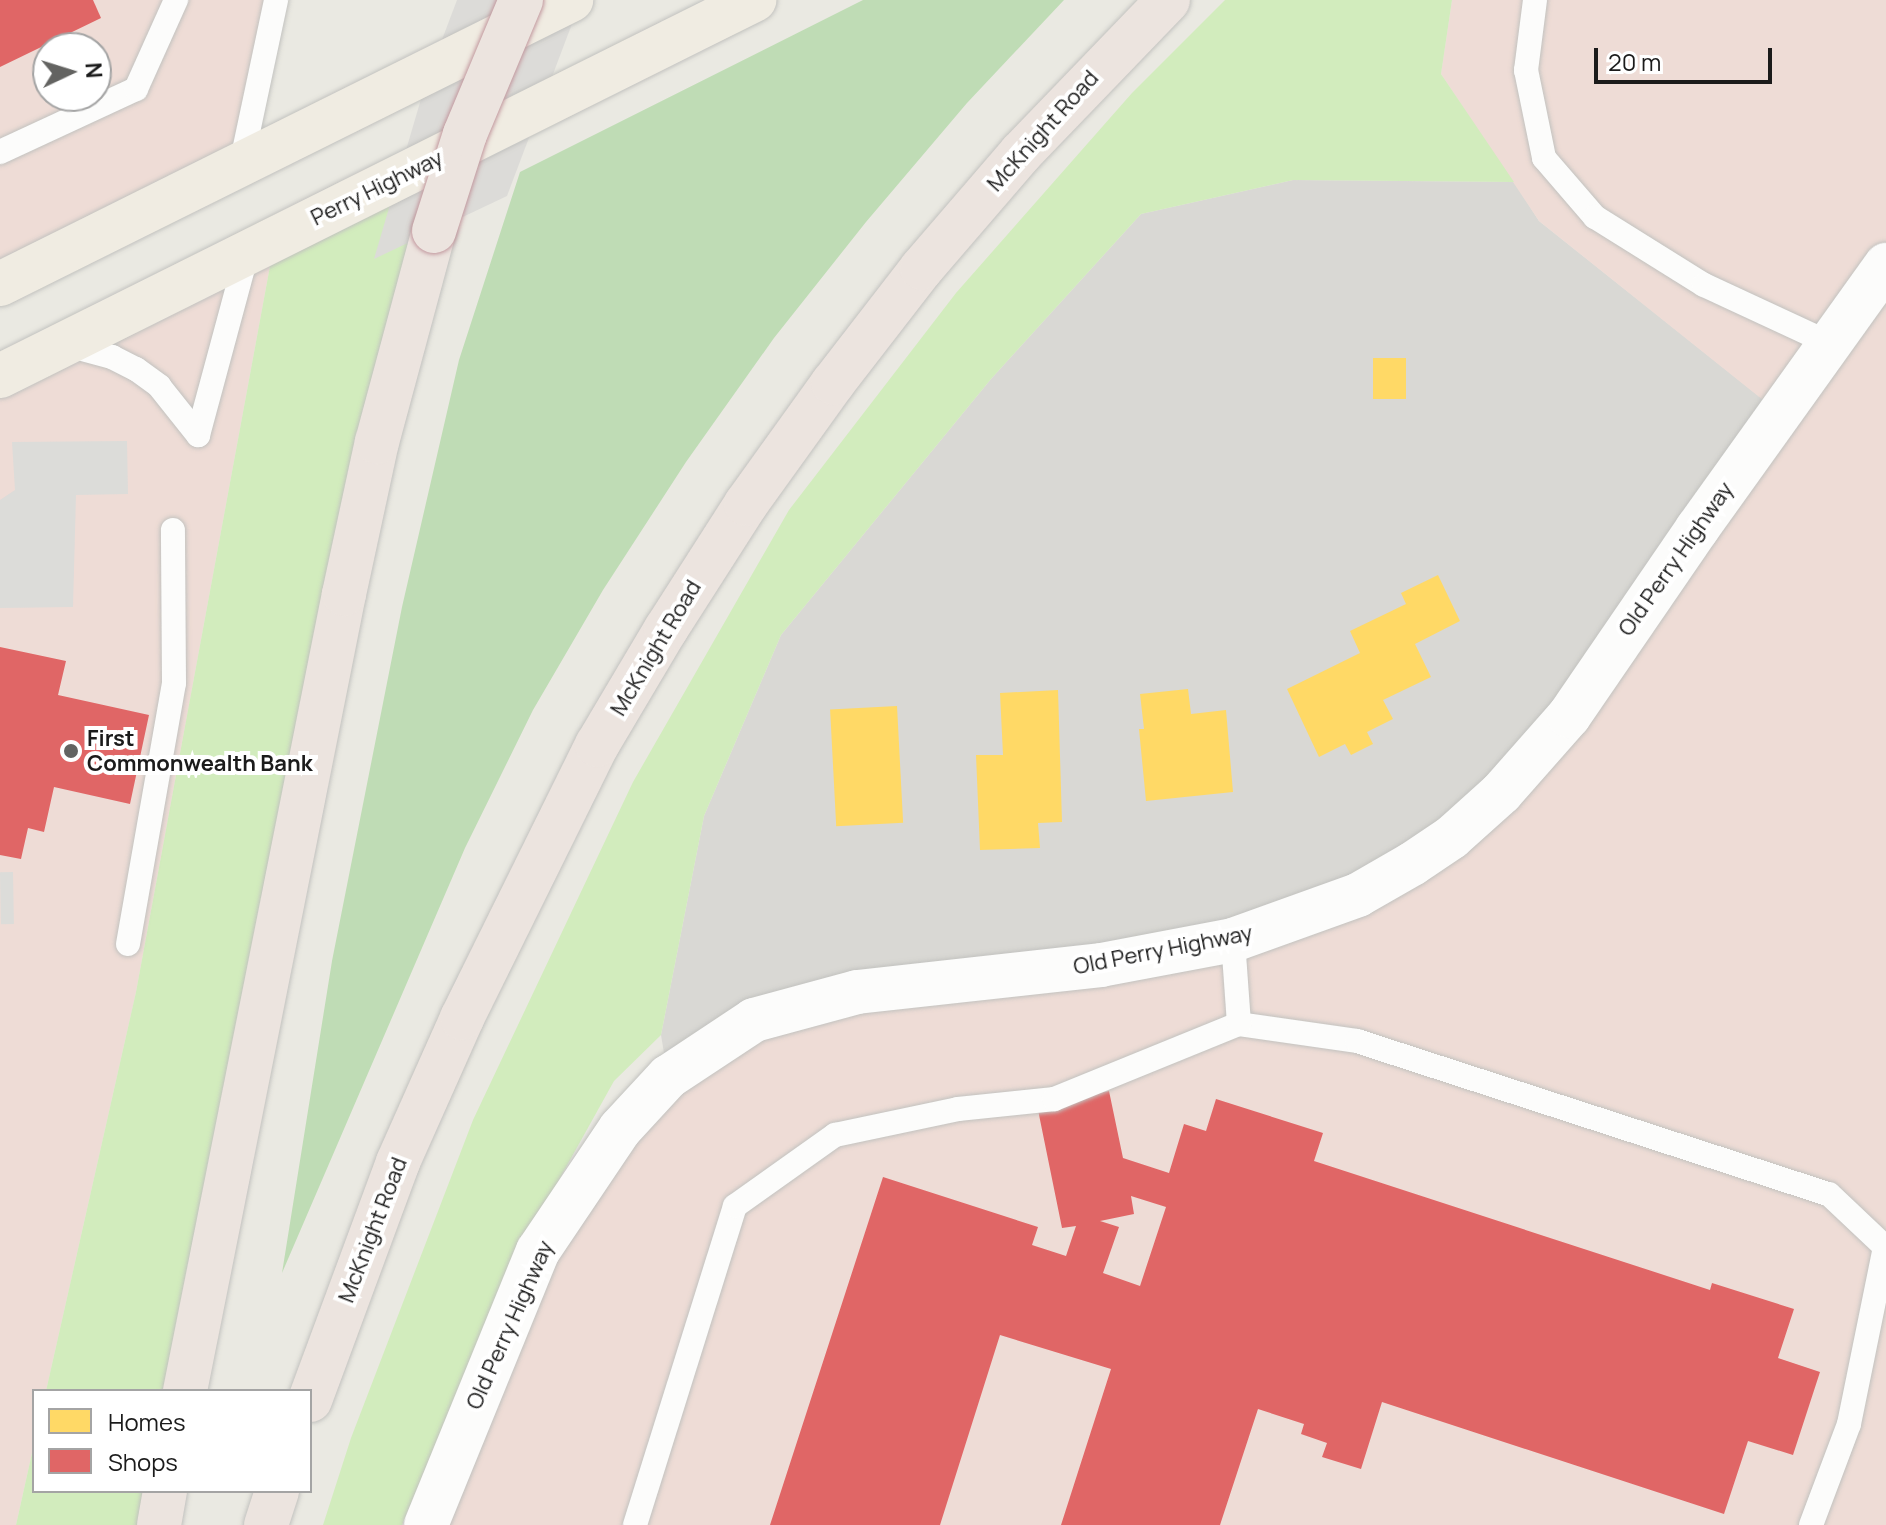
<!DOCTYPE html>
<html>
<head>
<meta charset="utf-8">
<style>
	body { margin:0 }
	#map { position:relative; width:1886px; height:1525px; overflow:hidden; background:#eae9e2; font-family:Manrope,sans-serif }
	div>[style] { position:absolute }
	[style*='--x'] { left:calc(var(--x)*1px); top:calc(var(--y)*1px); width:calc(var(--w)*1px); rotate:calc(var(--a)*1deg) }
	.residential>* { inset:0; background:#d9d8d4 }
	.commercial>* { inset:0; background:#eedcd6 }
	.grass>* { inset:0; background:#d2ecbd }
	.forest>* { inset:0; background:#bfdcb5 }
	.parking>* { inset:0; background:#dcdcd9; transform-origin:0 0 }
	.pier>* { inset:0; background:#dcdbd8 }
	.homes>* { inset:0; background:#ffd966; transform-origin:0 0 }
	.shops>* { inset:0; background:#e06666 }
	.roads { filter:drop-shadow(0 0 2px #c2c2bf) drop-shadow(0 0 2px #c2c2bf) }
	.service>* { height:24px; margin:-12px; padding:0 12px; transform-origin:12px; border-radius:12px; background:#fcfcfb }
	.tertiary>* { height:44px; margin:-22px; padding:0 22px; transform-origin:22px; border-radius:22px; background:#fcfcfb }
	.primary>* { height:44px; margin:-22px; padding:0 22px; transform-origin:22px; border-radius:22px; background:#f0ece2 }
	.trunk>* { height:44px; margin:-22px; padding:0 22px; transform-origin:22px; border-radius:22px; background:#ece4df }
	.bridges { filter:drop-shadow(0 0 2px #c2999f) drop-shadow(0 0 2px #c2999f) }
	.trunk-bridge>* { height:44px; margin:-22px; padding:0 22px; transform-origin:22px; border-radius:22px; background:#ece4df }
	.dots>* { width:22px; height:22px; translate:-50% -50%; box-sizing:border-box; border:4px solid #fff; border-radius:50% }
	span { translate:-50% -50%; white-space:nowrap; text-align:center; line-height:1.15; -webkit-text-stroke:8px #fff; paint-order:stroke }
	.street-label { font-size:22px; color:#1b1b1b }
	.poi-label { font-size:22px; color:#1b1b1b; font-weight:700 }
	.left { translate:0 -50%; text-align:left }
	.legend { position:absolute; left:32px; top:1389px; width:280px; height:104px; box-sizing:border-box; background:#fff; border:2px solid #a4a4a4; margin:0; padding:10px 14px; list-style:none; font-size:24px; color:#1b1b1b }
	.legend li { display:flex; align-items:center; gap:16px; height:40px }
	.legend b { width:40px; border:2px solid #a4a4a4 }
	.north { position:absolute; left:32px; top:32px; width:80px; height:80px; box-sizing:border-box; background:#fff; border:2px solid #a4a4a4; border-radius:50%; rotate:86deg; font-size:22px; font-weight:700; line-height:32px; text-align:center; color:#1b1b1b }
	.north::after { content:''; display:block; margin:auto; width:28px; height:36px; background:#636361; clip-path:polygon(50% 0,100% 100%,50% 72%,0 100%) }
	.scale { position:absolute; left:1594px; top:48px; width:178px; height:36px; box-sizing:border-box; border:4px solid #1b1b1b; border-top:0; padding-left:10px; font-size:24px; line-height:28px; white-space:nowrap; color:#1b1b1b; -webkit-text-stroke:6px #fff; paint-order:stroke }
</style>
</head>
<body>
<div id="map">
	<div class="residential">
		<i style="clip-path:polygon(1293px 180px,1514px 182px,1539px 221px,1779px 412px,1569px 716px,1358px 895px,668px 1077px,661px 1035px,704px 816px,781px 635px,991px 379px,1141px 214px)"></i>
	</div>
	<div class="commercial">
		<i style="clip-path:polygon(evenodd,0 0,276px 0,241px 165px,0 284px,0 0,48px 48px,96px 48px,96px 96px,48px 96px,48px 48px)"></i>
		<i style="clip-path:polygon(1452px 0,1886px 0,1886px 1525px,426px 1525px,620px 1129px,754px 1020px,1233px 941px,1452px 837px,1778px 412px,1539px 221px,1441px 74px)"></i>
		<i style="clip-path:polygon(275px 239px,136px 992px,46px 1391px,34px 1391px,34px 1444px,16px 1525px,0 1525px,0 376px)"></i>
	</div>
	<div class="grass">
		<i style="clip-path:polygon(1225px 0,1452px 0,1441px 74px,1514px 182px,1293px 180px,1141px 214px,991px 379px,781px 635px,704px 816px,661px 1035px,614px 1081px,506px 1275px,402px 1525px,323px 1525px,351px 1438px,473px 1120px,633px 782px,789px 510px,956px 293px,1132px 93px)"></i>
		<i style="clip-path:polygon(393px 181px,434px 231px,185px 1391px,46px 1391px,136px 992px,275px 239px)"></i>
		<i style="clip-path:polygon(34px 1444px,34px 1491px,165px 1491px,159px 1525px,16px 1525px)"></i>
	</div>
	<div class="forest">
		<i style="clip-path:polygon(863px 0,1064px 0,967px 103px,866px 222px,774px 338px,686px 462px,603px 590px,533px 710px,465px 848px,282px 1273px,332px 961px,402px 607px,459px 360px,520px 172px)"></i>
	</div>
	<div class="parking">
		<i style="clip-path:polygon(127px 441px,128px 494px,76px 495px,73px 607px,0 608px,0 500px,15px 490px,12px 442px)"></i>
		<i style="left:13px;top:872px;width:52px;height:13px;rotate:89deg"></i>
	</div>
	<div class="pier">
		<i style="clip-path:polygon(457px 0,581px 0,507px 196px,374px 259px,426px 82px)"></i>
	</div>
	<div class="homes">
		<i style="left:1373px;top:358px;width:33px;height:41px"></i>
		<i style="clip-path:polygon(1438px 575px,1460px 621px,1415px 644px,1431px 677px,1383px 700px,1393px 719px,1367px 732px,1373px 744px,1351px 755px,1345px 744px,1319px 757px,1287px 689px,1360px 653px,1350px 631px,1406px 604px,1401px 593px)"></i>
		<i style="clip-path:polygon(1188px 689px,1191px 714px,1226px 710px,1233px 792px,1146px 801px,1139px 729px,1144px 729px,1140px 694px)"></i>
		<i style="clip-path:polygon(1058px 690px,1062px 822px,1038px 823px,1040px 848px,980px 850px,976px 755px,1003px 755px,1000px 693px)"></i>
		<i style="left:897px;top:706px;width:117px;height:67px;rotate:87deg"></i>
	</div>
	<div class="shops">
		<i style="clip-path:polygon(0 0,93px 0,101px 18px,0 67px)"></i>
		<i style="clip-path:polygon(0 647px,66px 661px,58px 695px,149px 715px,130px 804px,54px 787px,44px 832px,28px 828px,21px 859px,0 855px)"></i>
		<i style="clip-path:polygon(evenodd,1109px 1091px,1123px 1158px,1169px 1173px,1184px 1124px,1206px 1131px,1216px 1099px,1323px 1133px,1314px 1161px,1710px 1290px,1712px 1283px,1794px 1309px,1778px 1358px,1820px 1372px,1793px 1455px,1748px 1441px,1724px 1514px,1382px 1402px,1361px 1469px,1322px 1457px,1327px 1443px,1301px 1434px,1304px 1424px,1258px 1409px,1220px 1525px,1061px 1525px,1111px 1369px,1000px 1335px,940px 1525px,770px 1525px,883px 1177px,1038px 1227px,1032px 1245px,1066px 1256px,1076px 1226px,1062px 1228px,1037px 1105px,1109px 1091px,1131px 1196px,1166px 1207px,1140px 1286px,1103px 1273px,1119px 1227px,1100px 1221px,1134px 1214px,1131px 1196px)"></i>
	</div>
	<div class="roads">
		<div class="service">
			<i style="--x:1535;--y:0;--w:71;--a:97.3"></i>
			<i style="--x:1526;--y:70;--w:90;--a:78.4"></i>
			<i style="--x:1544;--y:158;--w:78;--a:49.2"></i>
			<i style="--x:1595;--y:217;--w:128;--a:32"></i>
			<i style="--x:1704;--y:285;--w:138;--a:24.9"></i>
			<i style="--x:0;--y:152;--w:150;--a:-24.9"></i>
			<i style="--x:136;--y:89;--w:98;--a:-65.8"></i>
			<i style="--x:241;--y:165;--w:169;--a:-78"></i>
			<i style="--x:67;--y:345;--w:47;--a:14.9"></i>
			<i style="--x:112;--y:357;--w:27;--a:27"></i>
			<i style="--x:136;--y:369;--w:29;--a:36"></i>
			<i style="--x:159;--y:386;--w:63;--a:51.5"></i>
			<i style="--x:198;--y:435;--w:188;--a:-74.9"></i>
			<i style="--x:128;--y:944;--w:265;--a:-80"></i>
			<i style="--x:174;--y:683;--w:153;--a:-90.4"></i>
			<i style="--x:1239;--y:1024;--w:119;--a:8.2"></i>
			<i style="--x:1357;--y:1041;--w:496;--a:18"></i>
			<i style="--x:1829;--y:1194;--w:77;--a:43.4"></i>
			<i style="--x:1885;--y:1247;--w:181;--a:101.5"></i>
			<i style="--x:1849;--y:1424;--w:108;--a:110.6"></i>
			<i style="--x:635;--y:1525;--w:334;--a:-72.6"></i>
			<i style="--x:735;--y:1206;--w:123;--a:-35.4"></i>
			<i style="--x:835;--y:1135;--w:126;--a:-11.9"></i>
			<i style="--x:958;--y:1109;--w:97;--a:-5.9"></i>
			<i style="--x:1054;--y:1099;--w:200;--a:-22.1"></i>
			<i style="--x:1239;--y:1024;--w:84;--a:-94.1"></i>
		</div>
		<div class="tertiary">
			<i style="--x:426;--y:1525;--w:296;--a:-67.8"></i>
			<i style="--x:538;--y:1251;--w:147;--a:-56.1"></i>
			<i style="--x:620;--y:1129;--w:71;--a:-47.3"></i>
			<i style="--x:668;--y:1077;--w:103;--a:-33.5"></i>
			<i style="--x:754;--y:1020;--w:107;--a:-15.2"></i>
			<i style="--x:857;--y:992;--w:245;--a:-6.3"></i>
			<i style="--x:1101;--y:965;--w:134;--a:-10.7"></i>
			<i style="--x:1233;--y:940;--w:133;--a:-19.8"></i>
			<i style="--x:1358;--y:895;--w:62;--a:-29.9"></i>
			<i style="--x:1412;--y:864;--w:48;--a:-34"></i>
			<i style="--x:1452;--y:837;--w:66;--a:-41.9"></i>
			<i style="--x:1501;--y:793;--w:103;--a:-48.6"></i>
			<i style="--x:1569;--y:716;--w:227;--a:-55.6"></i>
			<i style="--x:1697;--y:529;--w:325;--a:-54.4"></i>
		</div>
		<div class="primary">
			<i style="--x:0;--y:284;--w:638;--a:-26.44"></i>
			<i style="--x:0;--y:376;--w:843;--a:-26.5"></i>
		</div>
		<div class="trunk">
			<i style="--x:185;--y:1391;--w:813;--a:-78.72"></i>
			<i style="--x:344;--y:594;--w:156;--a:-77.8"></i>
			<i style="--x:377;--y:442;--w:219;--a:-74.9"></i>
			<i style="--x:310;--y:1400;--w:254;--a:-69.7"></i>
			<i style="--x:398;--y:1162;--w:158;--a:-66"></i>
			<i style="--x:462;--y:1018;--w:305;--a:-63.7"></i>
			<i style="--x:597;--y:745;--w:135;--a:-59.3"></i>
			<i style="--x:666;--y:629;--w:148;--a:-57.4"></i>
			<i style="--x:746;--y:504;--w:149;--a:-54.3"></i>
			<i style="--x:833;--y:383;--w:145;--a:-52.3"></i>
			<i style="--x:922;--y:268;--w:152;--a:-49.3"></i>
			<i style="--x:1021;--y:153;--w:212;--a:-46.1"></i>
			<i style="--x:159;--y:1525;--w:35;--a:-80"></i>
			<i style="--x:266;--y:1525;--w:36;--a:-72"></i>
		</div>
	</div>
	<div class="bridges">
		<div class="trunk-bridge">
			<i style="--x:434;--y:231;--w:102;--a:-72.3"></i>
			<i style="--x:465;--y:134;--w:145;--a:-67.3"></i>
		</div>
	</div>
	<div class="dots">
		<i style="left:71px;top:751px;background:#636361"></i>
	</div>
	<div class="street-label">
		<span style="left:1043px;top:131px;rotate:-48deg">McKnight Road</span>
		<span style="left:377px;top:188px;rotate:-26deg">Perry Highway</span>
		<span style="left:1676px;top:559px;rotate:-55deg">Old Perry Highway</span>
		<span style="left:656px;top:648px;rotate:-59deg">McKnight Road</span>
		<span style="left:1163px;top:950px;rotate:-11deg">Old Perry Highway</span>
		<span style="left:373px;top:1230px;rotate:-69deg">McKnight Road</span>
		<span style="left:510px;top:1325px;rotate:-66deg">Old Perry Highway</span>
	</div>
	<div class="poi-label">
		<span class="left" style="left:87px;top:751px">First<br>Commonwealth Bank</span>
	</div>
	<ul class="legend">
	<li><b style="height:22px;background:#ffd966"></b>Homes</li>
	<li><b style="height:22px;background:#e06666"></b>Shops</li>
	</ul>
	<div class="north">N</div>
	<div class="scale">20 m</div>
</div>
</body>
</html>
